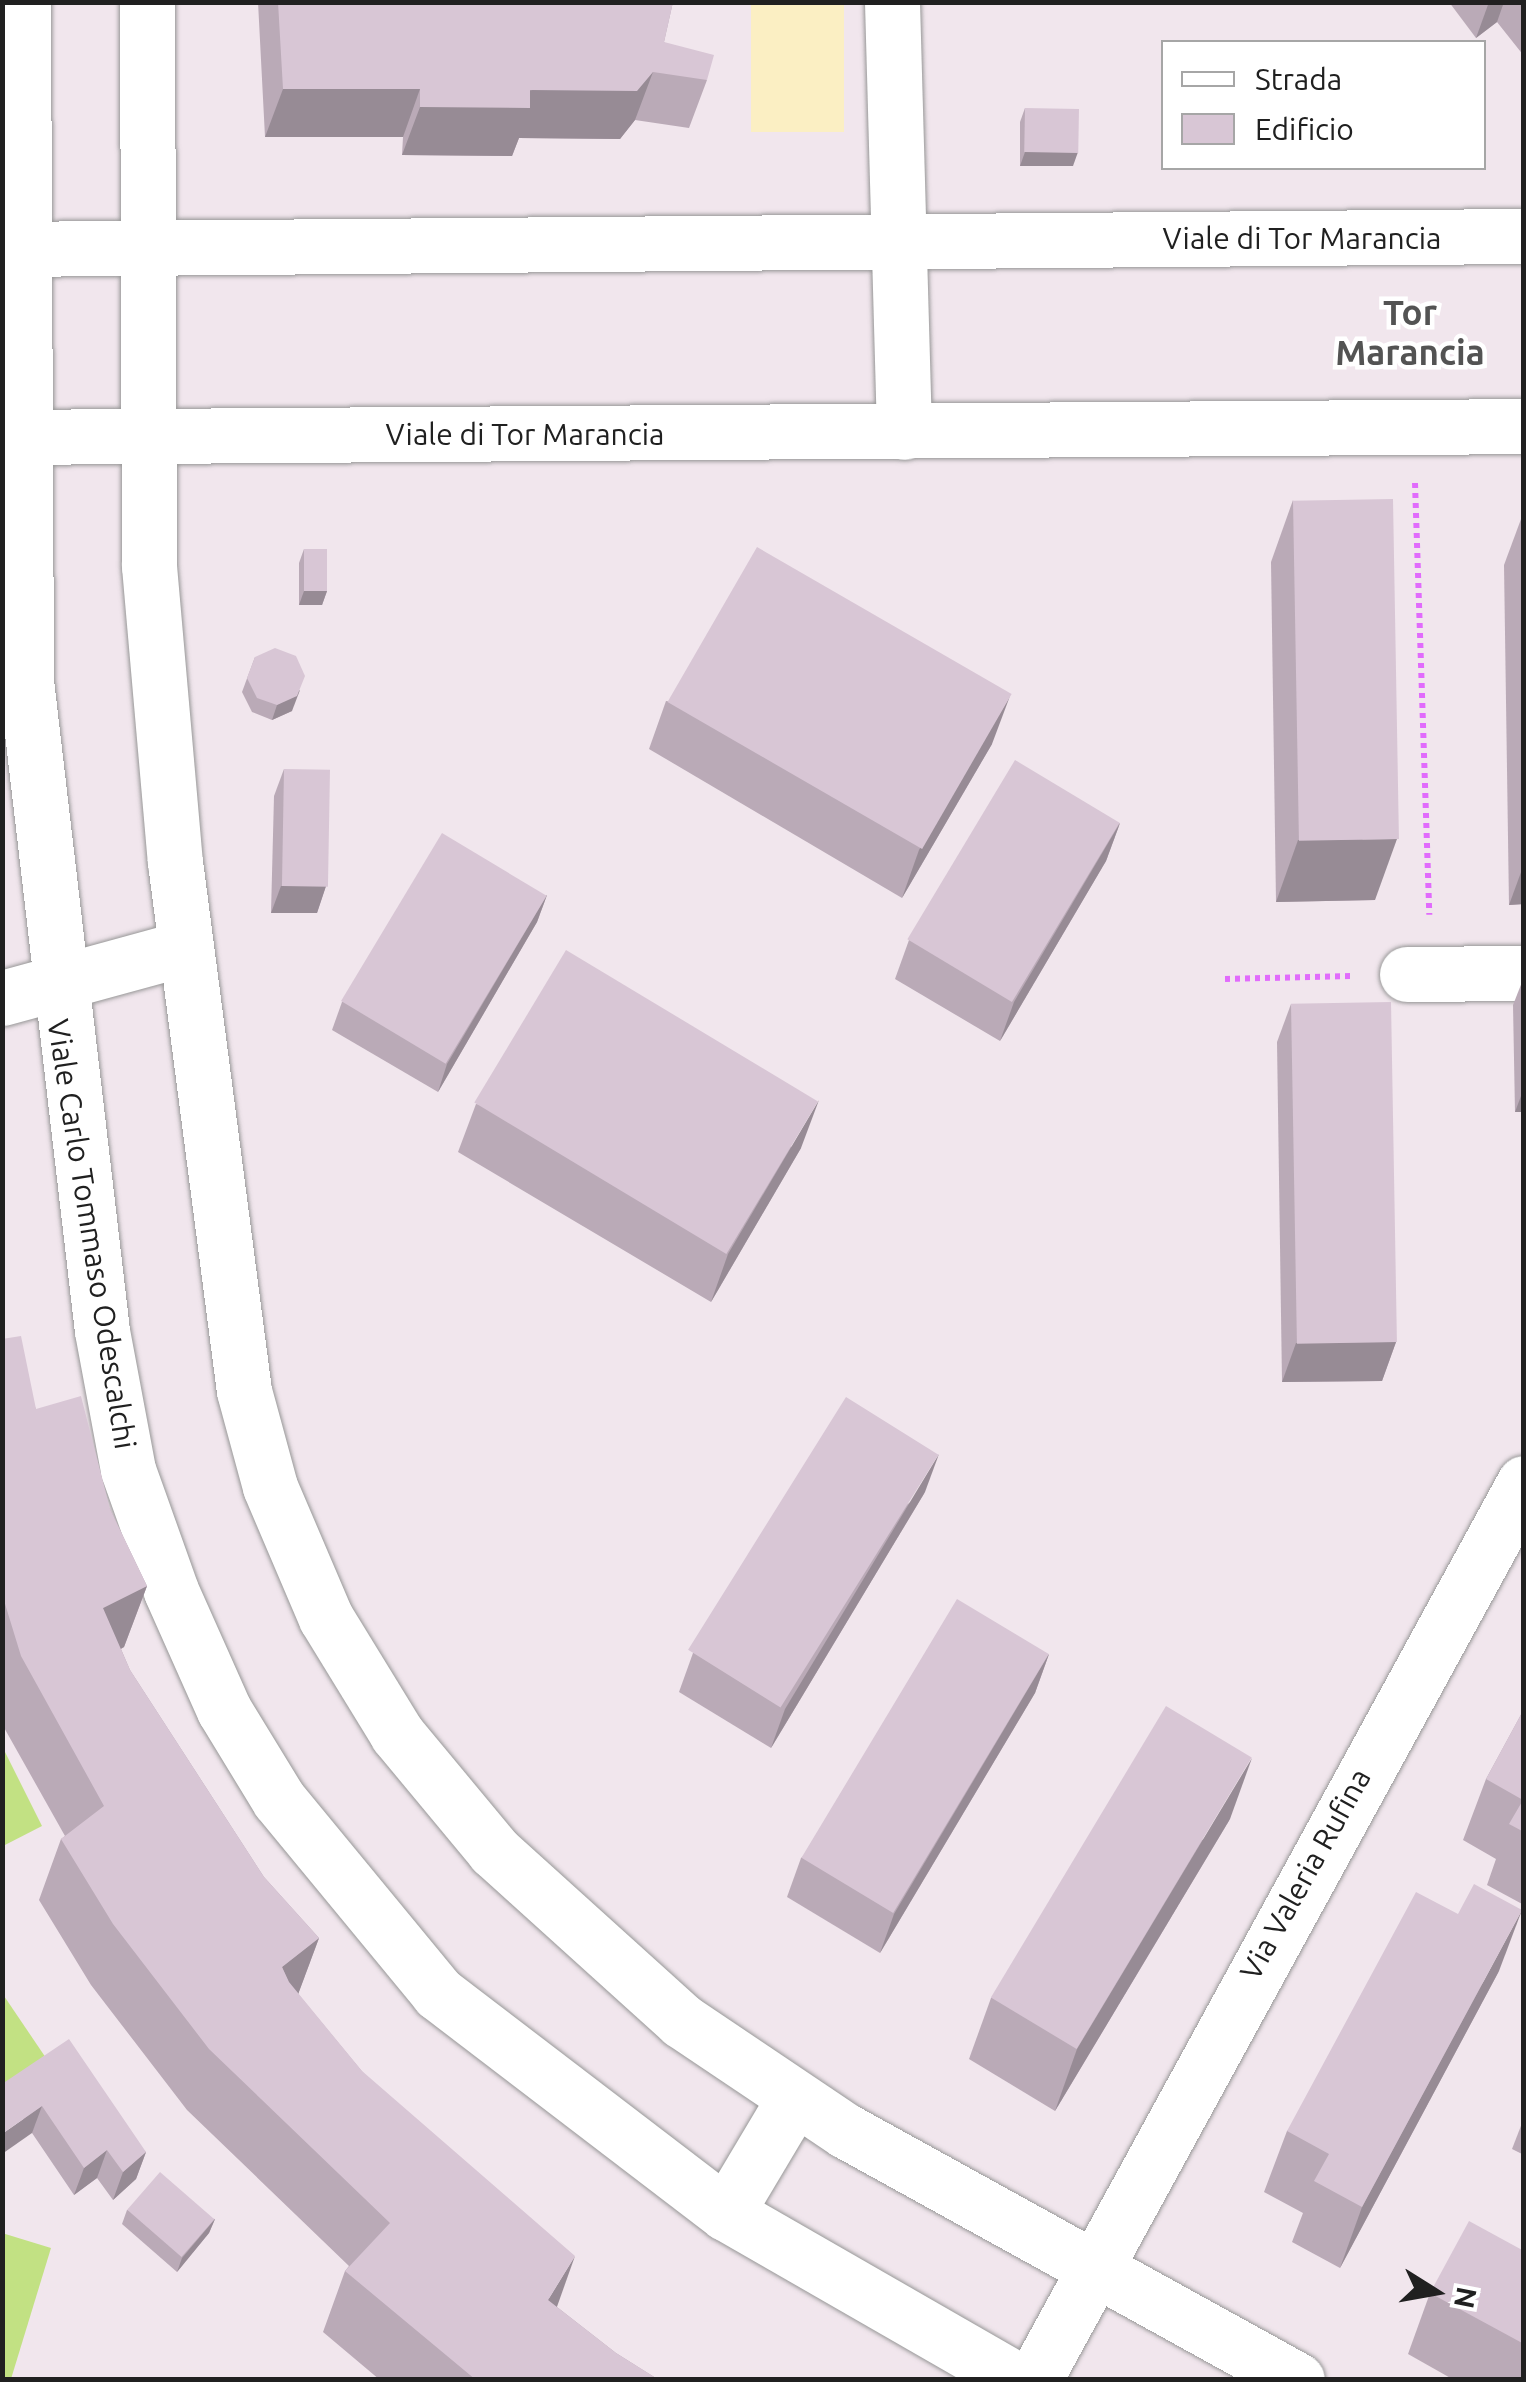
<!DOCTYPE html>
<html>
<head>
<meta charset="utf-8">
<style>
	body { margin:0 }
	#map { position:relative; width:1526px; height:2382px; overflow:hidden; background:#f1e6ed; font-family:Ubuntu,sans-serif }
	div>[style] { position:absolute }
	[style*='--x'] { left:calc(var(--x)*1px); top:calc(var(--y)*1px); width:calc(var(--w)*1px); rotate:calc(var(--a)*1deg) }
	.park>* { inset:0; background:#fbefc3; transform-origin:0 0 }
	.pitch>* { inset:0; background:#c2e183 }
	.path>* { height:6px; margin-top:-3px; transform-origin:0; background:repeating-linear-gradient(90deg,#e16bfc 0 5px,transparent 0 10px) }
	.roads { filter:drop-shadow(0 0 2px #979797) drop-shadow(0 0 2px #979797) }
	.minor>* { height:55px; margin:-27.5px; padding:0 27.5px; transform-origin:27.5px; border-radius:27.5px; background:#fff }
	.wall>* { inset:0; background:#baaab7 }
	.shaded-wall>* { inset:0; background:#978b95 }
	.building>* { inset:0; background:#d8c6d5; transform-origin:0 0 }
	span { translate:-50% -50%; white-space:nowrap; text-align:center; line-height:1.15; -webkit-text-stroke:9px #fff; paint-order:stroke }
	.street-label { font-size:30px; color:#202020 }
	.quarter-label { font-size:35px; color:#535353; font-weight:700 }
	.frame { position:absolute; inset:0; border:5px solid #202020; pointer-events:none }
	.legend { position:absolute; left:1161px; top:40px; width:325px; height:130px; box-sizing:border-box; background:#fff; border:2px solid #a6a6a6; margin:0; padding:12px 18px; list-style:none; font-size:30px; color:#202020 }
	.legend li { display:flex; align-items:center; gap:20px; height:50px }
	.legend b { width:50px; border:2px solid #a6a6a6 }
	.north { position:absolute; left:1386px; top:2242px; width:100px; height:100px; -webkit-text-stroke:8px #fff; paint-order:stroke; rotate:101deg; font-size:28px; font-weight:700; line-height:40px; text-align:center; color:#202020 }
	.north::after { content:''; display:block; margin:auto; width:35px; height:45px; background:#202020; clip-path:polygon(50% 0,100% 100%,50% 72%,0 100%) }
</style>
</head>
<body>
<div id="map">
	<div class="park">
		<i style="left:751px;top:3px;width:93px;height:129px"></i>
	</div>
	<div class="pitch">
		<i style="clip-path:polygon(2px 1746px,42px 1826px,3px 1846px,2px 1846px)"></i>
		<i style="clip-path:polygon(2px 1993px,46px 2058px,2px 2088px)"></i>
		<i style="clip-path:polygon(2px 2233px,51px 2248px,11px 2379px,3px 2379px)"></i>
	</div>
	<div class="path">
		<i style="--x:1415;--y:483;--w:432;--a:88.1"></i>
		<i style="--x:1225;--y:979;--w:126;--a:-1.4"></i>
	</div>
	<div class="roads">
		<div class="minor">
			<i style="--x:23;--y:2;--w:679;--a:89.75"></i>
			<i style="--x:26;--y:681;--w:654;--a:83.33"></i>
			<i style="--x:102;--y:1331;--w:141;--a:79.4"></i>
			<i style="--x:128;--y:1470;--w:128;--a:70.4"></i>
			<i style="--x:171;--y:1591;--w:130;--a:66"></i>
			<i style="--x:224;--y:1710;--w:105;--a:58.6"></i>
			<i style="--x:279;--y:1800;--w:250;--a:50.5"></i>
			<i style="--x:438;--y:1993;--w:362;--a:37.4"></i>
			<i style="--x:726;--y:2213;--w:336;--a:29.9"></i>
			<i style="--x:147;--y:2;--w:564;--a:89.8"></i>
			<i style="--x:149;--y:566;--w:297;--a:85"></i>
			<i style="--x:175;--y:862;--w:533;--a:82.57"></i>
			<i style="--x:244;--y:1391;--w:99;--a:74.8"></i>
			<i style="--x:270;--y:1487;--w:142;--a:66.9"></i>
			<i style="--x:326;--y:1618;--w:136;--a:58.5"></i>
			<i style="--x:397;--y:1734;--w:152;--a:50.3"></i>
			<i style="--x:494;--y:1851;--w:253;--a:42.1"></i>
			<i style="--x:682;--y:2021;--w:197;--a:33.9"></i>
			<i style="--x:846;--y:2131;--w:515;--a:28.9"></i>
			<i style="--x:892;--y:2;--w:430;--a:88.4"></i>
			<i style="--x:2;--y:249;--w:1522;--a:-0.49"></i>
			<i style="--x:2;--y:437;--w:1522;--a:-0.41"></i>
			<i style="--x:1407;--y:974;--w:117;--a:-0.5"></i>
			<i style="--x:2;--y:998;--w:190;--a:-15.3"></i>
			<i style="--x:726;--y:2213;--w:133;--a:-59.2"></i>
			<i style="--x:1034;--y:2380;--w:1022;--a:-61.35"></i>
		</div>
	</div>
	<div class="wall">
		<i style="clip-path:polygon(258px 2px,673px 2px,664px 42px,707px 80px,689px 128px,635px 120px,620px 139px,519px 138px,512px 156px,402px 155px,403px 137px,265px 137px)"></i>
		<i style="clip-path:polygon(1449px 2px,1524px 2px,1524px 56px,1497px 22px,1476px 38px)"></i>
		<i style="clip-path:polygon(1025px 108px,1073px 166px,1020px 166px,1020px 122px)"></i>
		<i style="clip-path:polygon(1293px 500px,1375px 900px,1276px 902px,1271px 562px)"></i>
		<i style="clip-path:polygon(1524px 511px,1524px 904px,1509px 905px,1504px 565px)"></i>
		<i style="clip-path:polygon(304px 549px,327px 591px,322px 605px,299px 605px,299px 563px)"></i>
		<i style="clip-path:polygon(255px 657px,292px 711px,272px 720px,252px 712px,242px 692px)"></i>
		<i style="clip-path:polygon(666px 701px,992px 744px,902px 898px,649px 749px)"></i>
		<i style="clip-path:polygon(284px 769px,326px 886px,317px 913px,271px 913px,274px 796px)"></i>
		<i style="clip-path:polygon(1120px 823px,1106px 861px,1000px 1041px,895px 979px,909px 940px)"></i>
		<i style="clip-path:polygon(547px 895px,537px 922px,438px 1092px,332px 1030px,342px 1002px)"></i>
		<i style="clip-path:polygon(1524px 977px,1524px 1112px,1515px 1112px,1513px 1005px)"></i>
		<i style="clip-path:polygon(1291px 1004px,1396px 1342px,1382px 1381px,1282px 1382px,1277px 1042px)"></i>
		<i style="clip-path:polygon(476px 1104px,801px 1148px,711px 1302px,458px 1152px)"></i>
		<i style="clip-path:polygon(2px 1339px,36px 1409px,110px 1509px,147px 1586px,124px 1647px,121px 1649px,130px 1670px,264px 1877px,319px 1938px,298px 1994px,557px 2307px,616px 2353px,659px 2380px,380px 2380px,323px 2332px,345px 2271px,349px 2266px,187px 2110px,91px 1985px,39px 1900px,61px 1839px,65px 1836px,2px 1724px)"></i>
		<i style="clip-path:polygon(925px 1492px,771px 1748px,679px 1692px,693px 1653px)"></i>
		<i style="clip-path:polygon(1049px 1654px,1035px 1693px,880px 1953px,787px 1897px,801px 1858px)"></i>
		<i style="clip-path:polygon(1524px 1709px,1524px 1905px,1487px 1885px,1496px 1859px,1463px 1840px,1486px 1779px)"></i>
		<i style="clip-path:polygon(1230px 1819px,1055px 2111px,969px 2059px,991px 1998px)"></i>
		<i style="clip-path:polygon(1499px 1971px,1340px 2268px,1292px 2242px,1303px 2213px,1264px 2192px,1287px 2131px)"></i>
		<i style="clip-path:polygon(2px 2084px,146px 2152px,136px 2179px,113px 2200px,97px 2178px,74px 2195px,32px 2133px)"></i>
		<i style="clip-path:polygon(1524px 2118px,1524px 2155px,1512px 2149px)"></i>
		<i style="clip-path:polygon(127px 2210px,215px 2219px,209px 2233px,177px 2272px,122px 2224px)"></i>
		<i style="clip-path:polygon(1524px 2251px,1524px 2380px,1454px 2380px,1408px 2354px,1430px 2293px)"></i>
	</div>
	<div class="shaded-wall">
		<i style="clip-path:polygon(1489px 2px,1504px 2px,1497px 22px,1476px 38px)"></i>
		<i style="clip-path:polygon(653px 72px,635px 120px,620px 139px,519px 138px,512px 156px,402px 155px,420px 107px)"></i>
		<i style="clip-path:polygon(283px 89px,420px 89px,403px 137px,265px 137px)"></i>
		<i style="clip-path:polygon(1025px 152px,1078px 152px,1073px 166px,1020px 166px)"></i>
		<i style="clip-path:polygon(304px 591px,327px 591px,322px 605px,299px 605px)"></i>
		<i style="clip-path:polygon(300px 690px,292px 711px,272px 720px,277px 705px)"></i>
		<i style="clip-path:polygon(1010px 696px,992px 744px,902px 898px,919px 850px)"></i>
		<i style="clip-path:polygon(1120px 823px,1106px 861px,1000px 1041px,1014px 1002px)"></i>
		<i style="clip-path:polygon(1397px 839px,1375px 900px,1276px 902px,1298px 840px)"></i>
		<i style="clip-path:polygon(1524px 864px,1524px 904px,1509px 905px)"></i>
		<i style="clip-path:polygon(281px 886px,326px 886px,317px 913px,271px 913px)"></i>
		<i style="clip-path:polygon(547px 895px,537px 922px,438px 1092px,447px 1064px)"></i>
		<i style="clip-path:polygon(1524px 1088px,1524px 1112px,1515px 1112px)"></i>
		<i style="clip-path:polygon(819px 1100px,801px 1148px,711px 1302px,728px 1254px)"></i>
		<i style="clip-path:polygon(1396px 1342px,1382px 1381px,1282px 1382px,1296px 1343px)"></i>
		<i style="clip-path:polygon(939px 1454px,925px 1492px,771px 1748px,785px 1709px)"></i>
		<i style="clip-path:polygon(147px 1586px,124px 1647px,81px 1670px,103px 1608px)"></i>
		<i style="clip-path:polygon(1049px 1654px,1035px 1693px,880px 1953px,894px 1914px)"></i>
		<i style="clip-path:polygon(1252px 1758px,1230px 1819px,1055px 2111px,1077px 2049px)"></i>
		<i style="clip-path:polygon(1522px 1910px,1499px 1971px,1340px 2268px,1362px 2207px)"></i>
		<i style="clip-path:polygon(319px 1938px,296px 2000px,282px 1967px)"></i>
		<i style="clip-path:polygon(42px 2106px,32px 2133px,2px 2154px,2px 2134px)"></i>
		<i style="clip-path:polygon(107px 2150px,97px 2178px,74px 2195px,84px 2168px)"></i>
		<i style="clip-path:polygon(146px 2152px,136px 2179px,113px 2200px,123px 2172px)"></i>
		<i style="clip-path:polygon(215px 2219px,209px 2233px,177px 2272px,182px 2258px)"></i>
		<i style="clip-path:polygon(575px 2256px,553px 2318px,548px 2300px)"></i>
	</div>
	<div class="building">
		<i style="clip-path:polygon(278px 2px,673px 2px,664px 42px,714px 55px,707px 80px,653px 72px,637px 91px,530px 90px,530px 108px,420px 107px,420px 89px,283px 89px)"></i>
		<i style="left:1025px;top:108px;width:54px;height:44px;rotate:1deg"></i>
		<i style="left:1393px;top:499px;width:340px;height:100px;rotate:89deg"></i>
		<i style="left:757px;top:547px;width:294px;height:179px;rotate:30deg"></i>
		<i style="left:304px;top:549px;width:23px;height:42px"></i>
		<i style="clip-path:polygon(275px 648px,296px 656px,305px 676px,297px 696px,277px 705px,257px 698px,247px 678px,255px 657px)"></i>
		<i style="left:1015px;top:760px;width:122px;height:209px;rotate:31deg"></i>
		<i style="left:284px;top:769px;width:46px;height:117px;rotate:1deg"></i>
		<i style="left:442px;top:833px;width:122px;height:196px;rotate:31deg"></i>
		<i style="left:566px;top:950px;width:294px;height:178px;rotate:31deg"></i>
		<i style="left:1391px;top:1002px;width:340px;height:100px;rotate:89deg"></i>
		<i style="clip-path:polygon(21px 1336px,36px 1409px,81px 1396px,110px 1509px,147px 1586px,103px 1608px,130px 1670px,264px 1877px,319px 1938px,282px 1967px,289px 1982px,362px 2071px,575px 2256px,548px 2300px,616px 2353px,659px 2380px,476px 2380px,345px 2271px,390px 2223px,209px 2049px,113px 1924px,61px 1839px,104px 1806px,21px 1656px,2px 1594px,2px 1339px)"></i>
		<i style="left:846px;top:1397px;width:109px;height:298px;rotate:32deg"></i>
		<i style="left:957px;top:1599px;width:107px;height:302px;rotate:31deg"></i>
		<i style="left:1166px;top:1706px;width:100px;height:340px;rotate:31deg"></i>
		<i style="clip-path:polygon(1524px 1709px,1524px 1832px,1509px 1824px,1523px 1800px,1486px 1779px)"></i>
		<i style="clip-path:polygon(1474px 1884px,1522px 1910px,1362px 2207px,1314px 2181px,1329px 2154px,1287px 2131px,1416px 1892px,1458px 1914px)"></i>
		<i style="clip-path:polygon(69px 2039px,146px 2152px,123px 2172px,107px 2150px,84px 2168px,42px 2106px,2px 2134px,2px 2084px)"></i>
		<i style="left:160px;top:2172px;width:72px;height:50px;rotate:41deg"></i>
		<i style="clip-path:polygon(1469px 2221px,1524px 2251px,1524px 2344px,1430px 2293px)"></i>
	</div>
	<div class="street-label">
		<span style="left:1302px;top:238px">Viale di Tor Marancia</span>
		<span style="left:525px;top:434px">Viale di Tor Marancia</span>
		<span style="left:92px;top:1234px;rotate:81deg">Viale Carlo Tommaso Odescalchi</span>
		<span style="left:1305px;top:1874px;rotate:-61deg">Via Valeria Rufina</span>
	</div>
	<div class="quarter-label">
		<span style="left:1410px;top:332px">Tor<br>Marancia</span>
	</div>
	<div class="frame"></div>
	<ul class="legend">
	<li><b style="height:12px;background:#fff"></b>Strada</li>
	<li><b style="height:28px;background:#d8c6d5"></b>Edificio</li>
	</ul>
	<div class="north">N</div>
</div>
</body>
</html>
